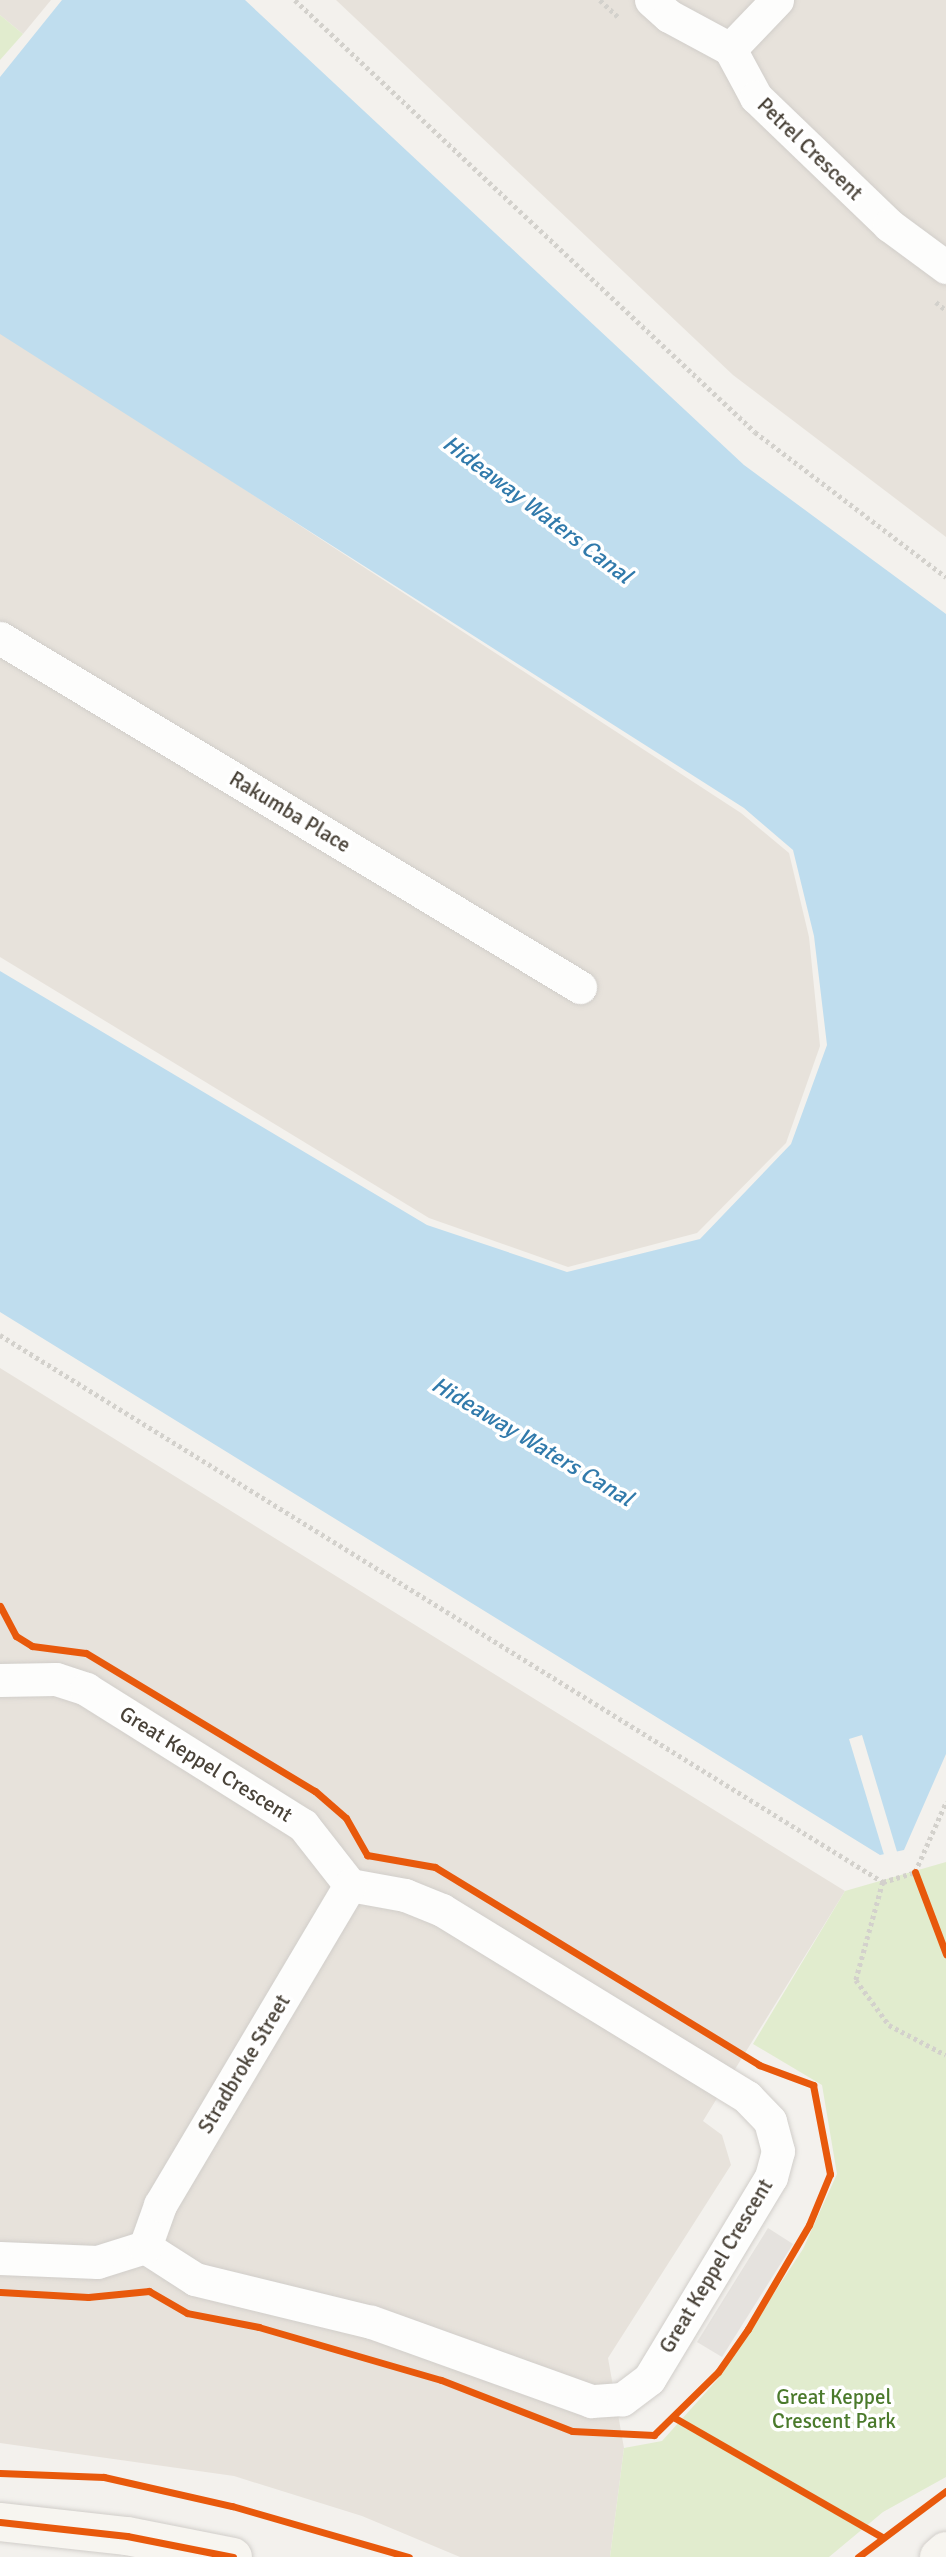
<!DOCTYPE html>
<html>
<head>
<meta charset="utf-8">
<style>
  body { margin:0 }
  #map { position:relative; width:946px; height:2557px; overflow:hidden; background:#f3f1ed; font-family:Signika,sans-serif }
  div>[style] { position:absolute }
  .residential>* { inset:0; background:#e7e2db }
  .green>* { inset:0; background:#e1ecce }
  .parking>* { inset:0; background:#e5e2de }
  .water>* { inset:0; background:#bfddee }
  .pier>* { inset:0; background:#f3f1ed }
  .path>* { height:4.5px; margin-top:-2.25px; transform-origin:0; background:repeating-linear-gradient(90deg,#d3d1cc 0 3.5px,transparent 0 7px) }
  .roads { filter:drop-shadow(0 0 2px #d1ceca) drop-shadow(0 0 2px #d1ceca) }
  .street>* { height:33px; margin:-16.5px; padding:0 16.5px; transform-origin:16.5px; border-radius:16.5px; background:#fdfdfc }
  .secondary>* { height:38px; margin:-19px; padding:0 19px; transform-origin:19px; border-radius:19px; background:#f7f5f0 }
  .cycleway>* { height:7px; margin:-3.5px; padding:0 3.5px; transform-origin:3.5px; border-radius:3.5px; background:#e8590c }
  span { translate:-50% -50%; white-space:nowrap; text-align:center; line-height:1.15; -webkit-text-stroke:7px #fff; paint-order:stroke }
  .street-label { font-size:21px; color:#494238 }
  .park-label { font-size:21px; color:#4b7a2c }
  .water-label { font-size:23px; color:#317aab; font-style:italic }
</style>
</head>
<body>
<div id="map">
  <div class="residential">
    <i style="clip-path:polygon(0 0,51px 0,23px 34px,0 15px)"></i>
    <i style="clip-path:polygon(336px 0,946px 0,946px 537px,733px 375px)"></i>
    <i style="clip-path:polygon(0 330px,741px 813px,789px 853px,809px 937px,820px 1046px,786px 1143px,697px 1233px,568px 1267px,429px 1218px,0 957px)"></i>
    <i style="clip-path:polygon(0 1368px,845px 1891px,703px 2121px,722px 2135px,731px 2165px,608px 2358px,624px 2448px,610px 2557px,460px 2557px,362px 2516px,234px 2476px,0 2443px)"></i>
  </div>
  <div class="green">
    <i style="clip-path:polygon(0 15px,23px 34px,0 60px)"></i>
    <i style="clip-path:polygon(946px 1862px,946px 2477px,883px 2512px,829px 2557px,610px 2557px,624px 2448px,662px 2441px,717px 2380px,803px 2249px,837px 2174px,822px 2085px,753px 2044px,845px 1891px)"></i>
  </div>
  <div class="parking">
    <i style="clip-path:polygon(768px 2228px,793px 2244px,722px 2357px,697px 2342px)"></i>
  </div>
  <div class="water">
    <i style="clip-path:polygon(62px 0,245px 0,744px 465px,946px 614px,946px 1754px,904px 1850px,880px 1855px,0 1312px,0 971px,427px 1225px,567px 1272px,700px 1239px,791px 1144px,827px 1045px,814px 936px,793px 850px,744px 808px,0 334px,0 77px)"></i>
  </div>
  <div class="pier">
    <i style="clip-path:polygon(862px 1735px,898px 1855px,885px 1858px,849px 1739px)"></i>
  </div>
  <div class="path">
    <i style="left:295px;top:0;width:631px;rotate:43.2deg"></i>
    <i style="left:755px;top:432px;width:240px;rotate:37.2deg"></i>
    <i style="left:600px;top:0;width:26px;rotate:43deg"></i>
    <i style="left:936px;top:302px;width:13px;rotate:39deg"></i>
    <i style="left:0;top:1335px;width:1039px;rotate:31.78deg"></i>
    <i style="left:883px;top:1882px;width:34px;rotate:-17deg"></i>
    <i style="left:915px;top:1872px;width:77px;rotate:-66.1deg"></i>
    <i style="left:883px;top:1882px;width:102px;rotate:105.4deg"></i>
    <i style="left:856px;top:1980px;width:56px;rotate:53.7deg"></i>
    <i style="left:889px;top:2025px;width:64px;rotate:27.8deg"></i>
  </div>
  <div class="roads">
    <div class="street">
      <i style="left:651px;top:0;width:24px;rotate:42deg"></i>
      <i style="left:669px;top:16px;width:69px;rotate:28.4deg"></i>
      <i style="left:730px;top:49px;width:55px;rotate:61.6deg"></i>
      <i style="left:756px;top:97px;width:185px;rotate:43.9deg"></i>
      <i style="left:889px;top:225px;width:71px;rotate:36.4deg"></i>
      <i style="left:730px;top:49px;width:68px;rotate:-46.2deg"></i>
      <i style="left:0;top:638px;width:677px;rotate:31.04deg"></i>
      <i style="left:0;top:1680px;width:56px;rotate:-1deg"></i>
      <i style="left:56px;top:1679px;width:32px;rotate:18deg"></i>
      <i style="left:86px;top:1689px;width:256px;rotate:32.1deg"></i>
      <i style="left:303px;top:1825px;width:76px;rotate:51.9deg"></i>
      <i style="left:350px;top:1885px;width:56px;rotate:10.3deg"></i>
      <i style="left:405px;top:1895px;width:40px;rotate:22deg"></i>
      <i style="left:442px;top:1910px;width:358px;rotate:31.5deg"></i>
      <i style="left:747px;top:2097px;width:33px;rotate:46deg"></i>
      <i style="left:770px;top:2121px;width:31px;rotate:75deg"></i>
      <i style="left:778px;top:2151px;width:27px;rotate:105deg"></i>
      <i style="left:771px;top:2177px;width:236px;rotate:121.1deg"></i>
      <i style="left:649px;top:2379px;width:34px;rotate:143deg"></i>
      <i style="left:622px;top:2399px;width:31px;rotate:176deg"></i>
      <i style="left:591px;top:2401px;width:234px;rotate:-160.2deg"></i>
      <i style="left:371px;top:2322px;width:181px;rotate:-166.3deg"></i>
      <i style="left:195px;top:2279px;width:59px;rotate:-147.4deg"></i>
      <i style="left:145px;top:2247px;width:50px;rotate:162.6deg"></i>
      <i style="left:97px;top:2262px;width:97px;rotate:-177.6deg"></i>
      <i style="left:145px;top:2247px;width:45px;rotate:-70.3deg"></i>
      <i style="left:160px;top:2205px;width:372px;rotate:-59.3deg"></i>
    </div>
    <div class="secondary">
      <i style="left:0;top:2522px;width:128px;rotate:6.3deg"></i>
      <i style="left:127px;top:2536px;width:108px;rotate:11.2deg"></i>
      <i style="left:939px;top:2557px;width:9px;rotate:-41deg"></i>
    </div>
  </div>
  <div class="cycleway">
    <i style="left:0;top:1606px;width:34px;rotate:62deg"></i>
    <i style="left:16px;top:1636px;width:19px;rotate:32deg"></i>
    <i style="left:32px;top:1646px;width:54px;rotate:7.4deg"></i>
    <i style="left:86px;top:1653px;width:267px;rotate:31.1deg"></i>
    <i style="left:315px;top:1791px;width:41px;rotate:41.1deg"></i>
    <i style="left:346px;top:1818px;width:43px;rotate:60.4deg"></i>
    <i style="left:367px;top:1855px;width:69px;rotate:10deg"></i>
    <i style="left:435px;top:1867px;width:380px;rotate:31.4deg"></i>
    <i style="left:759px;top:2065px;width:58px;rotate:20.3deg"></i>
    <i style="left:813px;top:2085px;width:91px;rotate:79.2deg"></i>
    <i style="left:830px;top:2174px;width:55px;rotate:112.4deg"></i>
    <i style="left:809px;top:2225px;width:121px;rotate:120.4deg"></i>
    <i style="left:748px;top:2329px;width:52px;rotate:124.9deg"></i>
    <i style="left:718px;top:2372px;width:90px;rotate:135.5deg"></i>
    <i style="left:654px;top:2435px;width:82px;rotate:-177.2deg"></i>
    <i style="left:572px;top:2431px;width:141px;rotate:-158.7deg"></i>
    <i style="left:441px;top:2380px;width:190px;rotate:-163.8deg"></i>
    <i style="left:259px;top:2327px;width:73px;rotate:-169deg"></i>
    <i style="left:187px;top:2313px;width:44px;rotate:-149.9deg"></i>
    <i style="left:149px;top:2291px;width:61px;rotate:174.4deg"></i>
    <i style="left:88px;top:2297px;width:88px;rotate:-176.7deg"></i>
    <i style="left:915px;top:1872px;width:88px;rotate:69.3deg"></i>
    <i style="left:675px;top:2418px;width:239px;rotate:29.9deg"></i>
    <i style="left:0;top:2473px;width:104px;rotate:2.2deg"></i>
    <i style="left:104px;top:2477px;width:131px;rotate:12.8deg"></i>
    <i style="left:232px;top:2506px;width:184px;rotate:16.1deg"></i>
    <i style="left:0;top:2522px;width:128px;rotate:6.3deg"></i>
    <i style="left:127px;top:2536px;width:108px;rotate:11.2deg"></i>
    <i style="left:858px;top:2557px;width:110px;rotate:-36.9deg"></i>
  </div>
  <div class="street-label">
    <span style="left:810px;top:149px;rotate:44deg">Petrel Crescent</span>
    <span style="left:290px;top:812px;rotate:31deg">Rakumba Place</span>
    <span style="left:206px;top:1764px;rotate:32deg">Great Keppel Crescent</span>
    <span style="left:244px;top:2064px;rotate:-59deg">Stradbroke Street</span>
    <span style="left:716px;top:2266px;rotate:-59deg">Great Keppel Crescent</span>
  </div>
  <div class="park-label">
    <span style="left:834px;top:2409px">Great Keppel<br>Crescent Park</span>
  </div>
  <div class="water-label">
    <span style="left:537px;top:510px;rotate:37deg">Hideaway Waters Canal</span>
    <span style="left:532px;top:1442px;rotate:31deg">Hideaway Waters Canal</span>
  </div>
</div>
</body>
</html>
